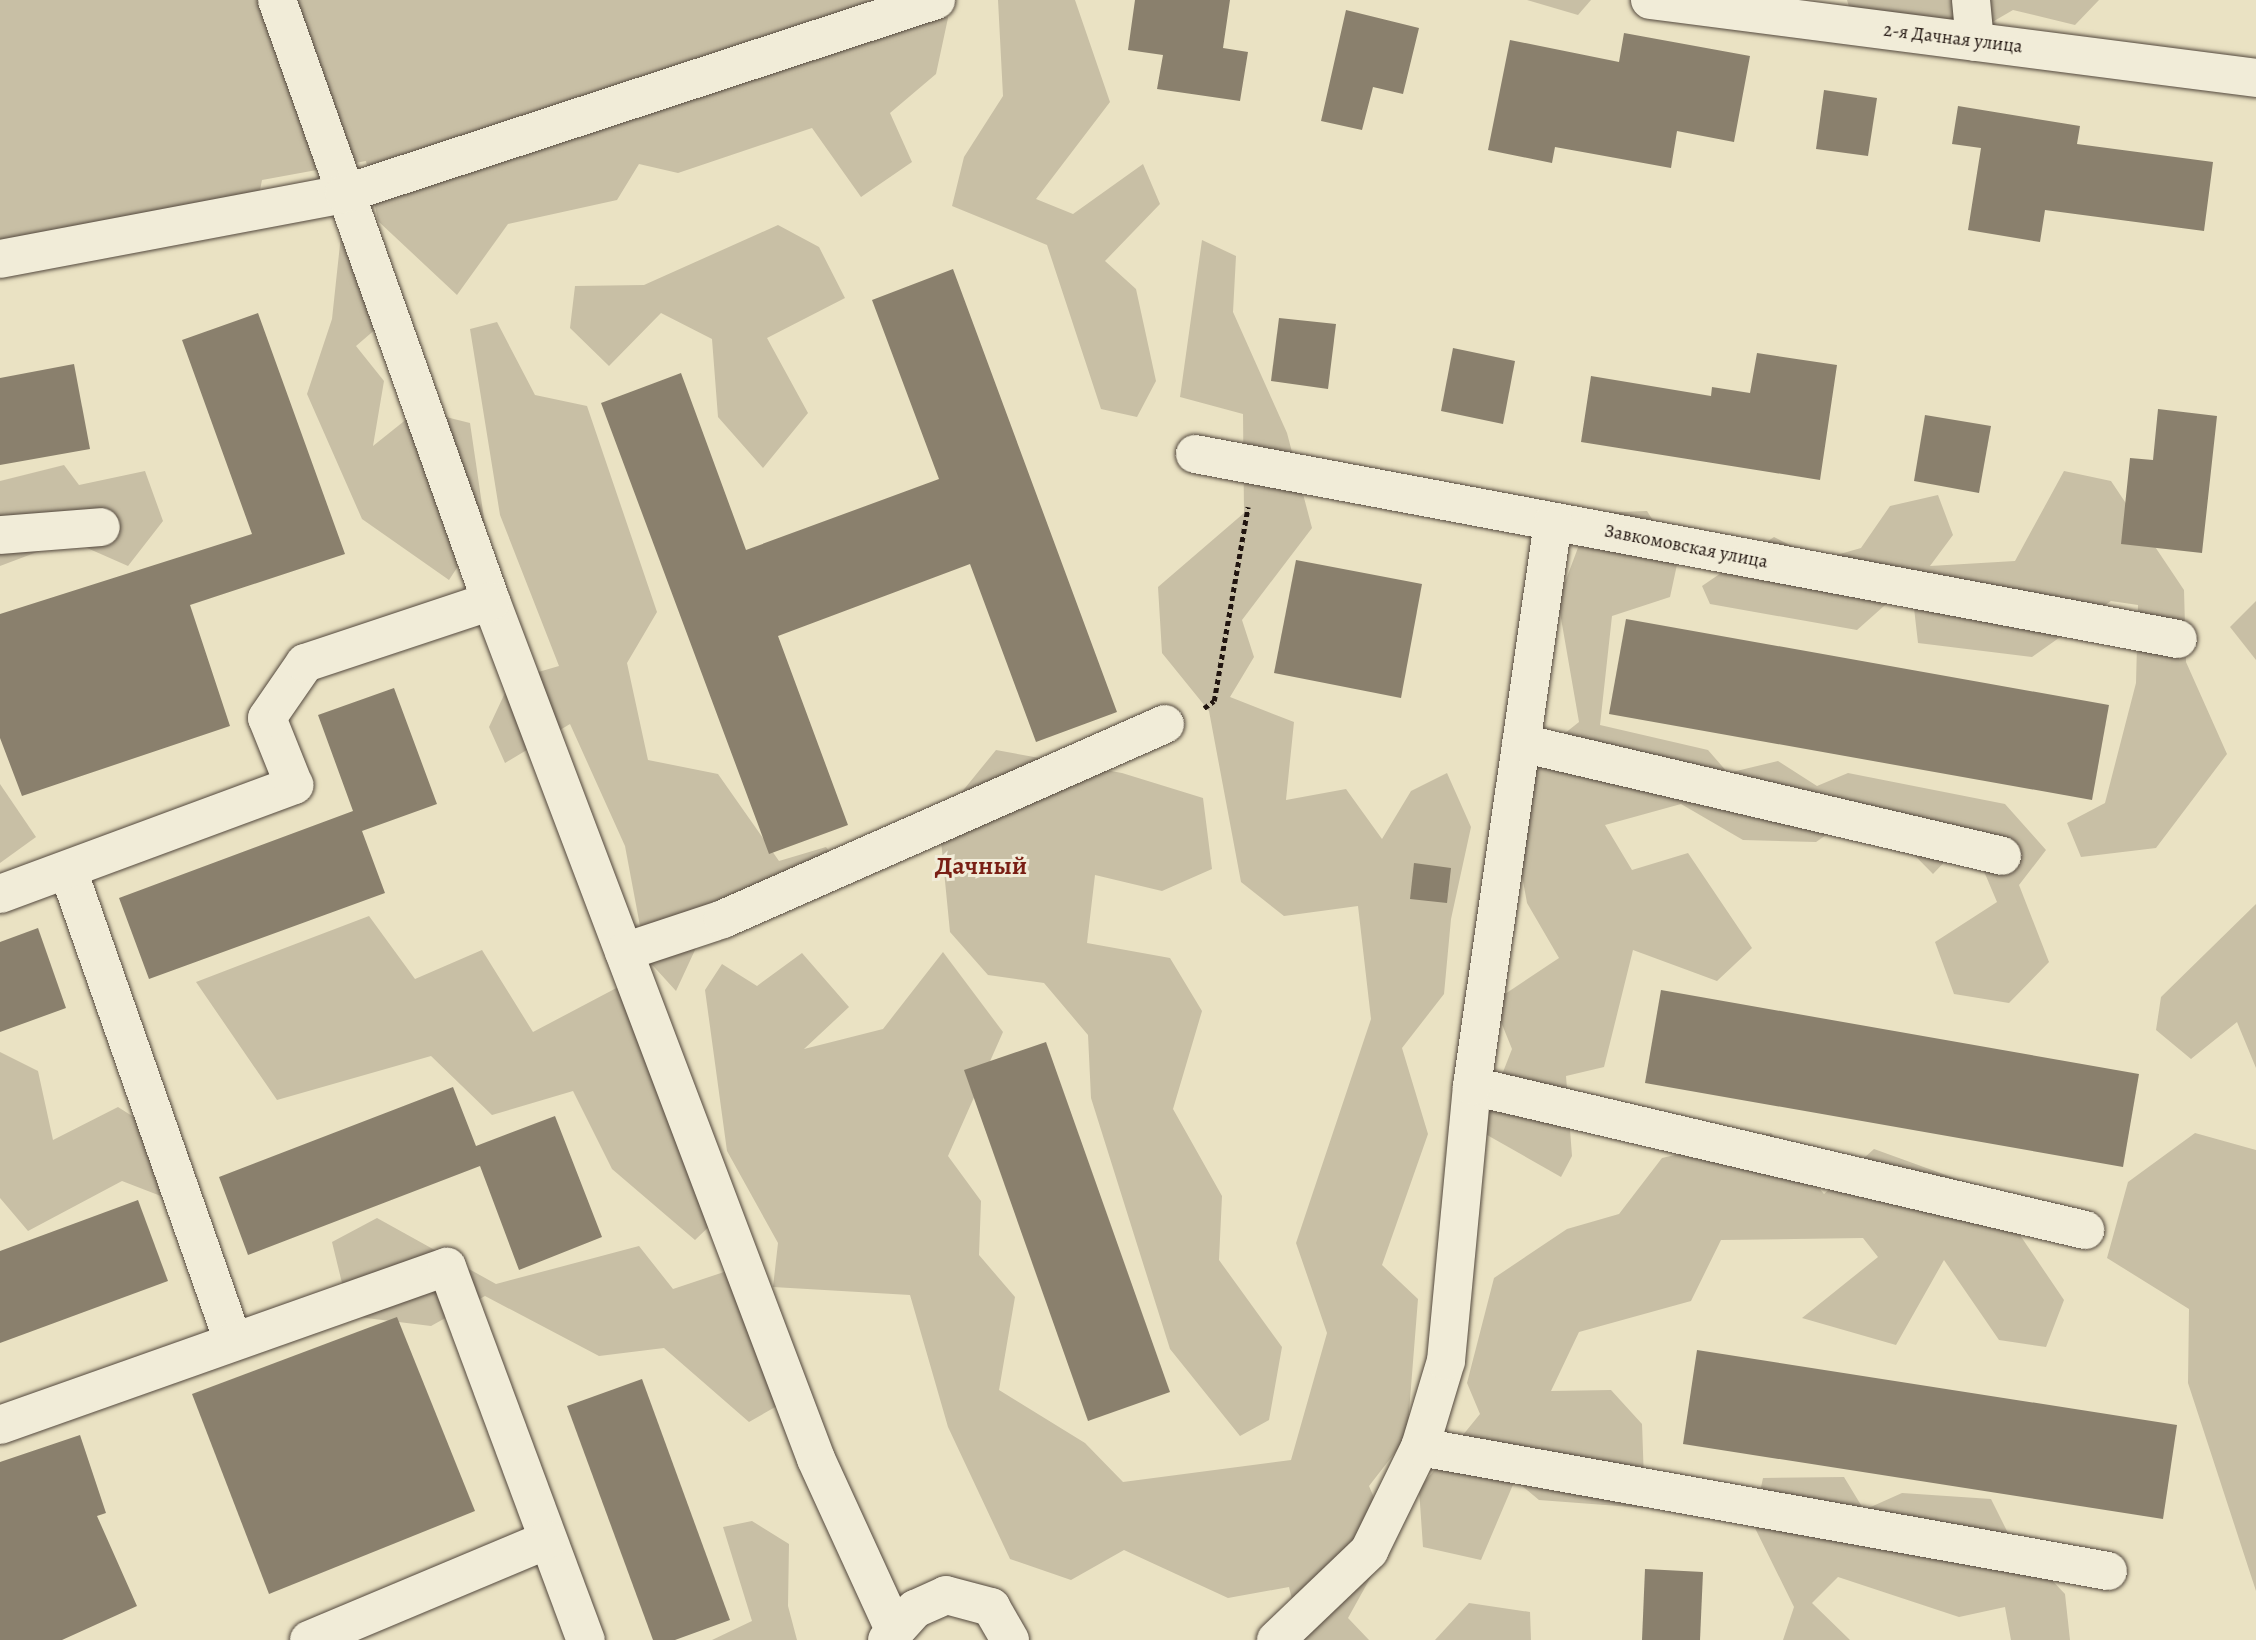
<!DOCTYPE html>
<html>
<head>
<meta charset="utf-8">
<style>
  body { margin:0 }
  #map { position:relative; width:2256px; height:1640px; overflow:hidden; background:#eae2c3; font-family:Alegreya,serif }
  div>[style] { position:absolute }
  .green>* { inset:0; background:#c8bfa5 }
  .building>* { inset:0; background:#8a806d }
  .path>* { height:4.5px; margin-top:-2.25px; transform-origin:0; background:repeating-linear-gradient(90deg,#211510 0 5px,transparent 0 8.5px) }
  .roads { filter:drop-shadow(0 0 2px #53483d) drop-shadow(0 0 2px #53483d) }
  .minor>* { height:38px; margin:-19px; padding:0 19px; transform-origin:19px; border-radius:19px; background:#f1ecd8 }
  span { translate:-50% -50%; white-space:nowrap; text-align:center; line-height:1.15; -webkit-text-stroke:6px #f1ecd8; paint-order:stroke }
  .street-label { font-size:19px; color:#211510 }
  .district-label { font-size:26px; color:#7a1f14; font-weight:700 }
</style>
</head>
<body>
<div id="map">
  <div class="green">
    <i style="clip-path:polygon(0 0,942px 0,948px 18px,936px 74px,890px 113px,912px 162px,861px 197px,812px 128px,678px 173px,639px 164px,617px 200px,508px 224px,457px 295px,378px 221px,366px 161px,262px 180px,252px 231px,0 262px)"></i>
    <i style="clip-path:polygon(998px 0,1075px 0,1110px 102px,1036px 199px,1073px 214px,1143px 164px,1160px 204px,1105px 261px,1136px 289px,1156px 381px,1137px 417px,1101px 409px,1047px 245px,952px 206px,964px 157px,1003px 96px)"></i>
    <i style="clip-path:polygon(1527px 0,1591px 0,1578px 15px)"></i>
    <i style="clip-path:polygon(1847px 0,2099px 0,2075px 25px,2013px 10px,1963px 39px,1857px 34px)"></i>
    <i style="clip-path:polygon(778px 225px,819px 247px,845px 298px,767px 338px,808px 413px,763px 468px,718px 417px,712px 339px,661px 313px,609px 366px,570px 328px,575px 286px,644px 285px)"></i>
    <i style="clip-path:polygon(372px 232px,406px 303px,356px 346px,384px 381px,373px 446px,418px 410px,470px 423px,485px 525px,449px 580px,362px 519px,307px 394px,332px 319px,341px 235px)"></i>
    <i style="clip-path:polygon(1202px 240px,1236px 256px,1233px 312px,1287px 433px,1312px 528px,1242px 620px,1254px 657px,1230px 697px,1294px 722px,1286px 800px,1346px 789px,1382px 839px,1411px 791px,1447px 773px,1471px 827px,1451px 919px,1444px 994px,1402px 1048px,1428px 1134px,1382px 1265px,1418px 1299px,1407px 1437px,1369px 1486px,1392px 1539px,1348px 1618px,1369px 1640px,1302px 1640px,1289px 1587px,1228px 1598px,1124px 1550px,1071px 1580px,1010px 1559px,948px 1427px,910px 1295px,773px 1287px,778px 1243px,727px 1151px,705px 990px,722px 964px,757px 986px,802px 953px,849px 1007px,804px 1049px,883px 1029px,943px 952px,1003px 1032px,948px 1156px,981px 1201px,979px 1255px,1015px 1297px,999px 1390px,1085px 1443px,1123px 1482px,1291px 1460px,1327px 1333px,1296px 1243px,1371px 1019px,1358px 906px,1284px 916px,1241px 882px,1209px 711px,1162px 653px,1158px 587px,1244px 513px,1243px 414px,1180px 397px)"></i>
    <i style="clip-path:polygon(497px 322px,535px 395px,587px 406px,657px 612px,627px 663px,648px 760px,718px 774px,779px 861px,826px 847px,849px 877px,820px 899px,787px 879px,714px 909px,676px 991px,646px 958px,625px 846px,570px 724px,505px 763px,489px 727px,511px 680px,559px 666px,500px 515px,470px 329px)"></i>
    <i style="clip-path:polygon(64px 465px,79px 485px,145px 471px,163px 521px,128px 566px,69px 540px,0 566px,0 481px)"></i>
    <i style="clip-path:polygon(2064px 471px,2111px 481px,2184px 590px,2186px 662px,2227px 754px,2156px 848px,2081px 857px,2067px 823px,2105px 803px,2136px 683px,2138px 605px,2111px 601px,2032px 657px,1918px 643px,1911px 582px,1857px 630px,1710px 604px,1702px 586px,1774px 537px,1819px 560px,1861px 548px,1890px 506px,1938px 495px,1953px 535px,1930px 566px,2015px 561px)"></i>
    <i style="clip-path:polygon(1647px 511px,1678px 560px,1670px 597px,1612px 616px,1600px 725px,1708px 750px,1728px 773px,1778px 761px,1817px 786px,1848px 773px,2005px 804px,2046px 850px,2019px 885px,2049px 962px,2009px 1003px,1954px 994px,1935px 942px,1997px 902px,1969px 836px,1933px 874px,1867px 807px,1816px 842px,1743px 840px,1681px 804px,1605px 825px,1632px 870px,1688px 853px,1752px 948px,1717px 981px,1633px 950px,1604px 1067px,1566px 1076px,1572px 1156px,1561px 1177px,1480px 1131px,1512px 1049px,1493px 1002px,1559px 958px,1527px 903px,1505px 781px,1579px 722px,1558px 601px,1591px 513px)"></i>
    <i style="clip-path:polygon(2256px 601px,2256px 660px,2230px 627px)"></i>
    <i style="clip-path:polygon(996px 750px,1122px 773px,1203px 798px,1212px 869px,1162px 891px,1095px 875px,1087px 943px,1170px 958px,1202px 1011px,1173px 1109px,1222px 1196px,1219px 1260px,1282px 1347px,1269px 1420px,1240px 1436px,1170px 1349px,1091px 1098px,1088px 1035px,1044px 983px,988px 975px,950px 932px,939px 820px)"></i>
    <i style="clip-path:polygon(0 784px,36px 837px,0 863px)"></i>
    <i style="clip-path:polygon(2256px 904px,2256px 1068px,2237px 1022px,2191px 1059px,2156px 1030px,2161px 997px)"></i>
    <i style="clip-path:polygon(369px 916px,415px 979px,482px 950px,533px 1032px,624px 984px,717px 1219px,695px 1240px,612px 1169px,573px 1091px,492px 1115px,431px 1056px,277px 1100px,196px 982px)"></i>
    <i style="clip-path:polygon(0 1052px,38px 1071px,53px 1140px,118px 1107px,190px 1153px,166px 1198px,122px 1181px,28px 1231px,0 1198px)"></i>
    <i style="clip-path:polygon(1771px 1133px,1824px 1194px,1874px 1149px,1990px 1191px,2064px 1300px,2046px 1347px,1999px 1340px,1944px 1260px,1896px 1345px,1802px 1318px,1878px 1257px,1863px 1238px,1721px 1240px,1691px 1301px,1579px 1332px,1551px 1391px,1611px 1390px,1642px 1424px,1645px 1508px,1539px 1500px,1515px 1480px,1481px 1560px,1423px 1547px,1419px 1489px,1480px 1414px,1467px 1383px,1494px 1278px,1567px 1229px,1619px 1214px,1662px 1158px)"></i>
    <i style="clip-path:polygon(2195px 1133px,2256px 1150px,2256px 1591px,2188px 1383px,2189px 1309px,2107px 1258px,2128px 1182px)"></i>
    <i style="clip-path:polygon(377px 1218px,496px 1284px,639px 1246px,673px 1289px,733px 1269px,784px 1402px,749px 1422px,664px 1348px,599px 1356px,485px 1296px,431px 1326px,350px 1316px,332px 1242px)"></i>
    <i style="clip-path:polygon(1844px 1477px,1864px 1510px,1902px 1493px,1991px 1499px,2009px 1535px,2065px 1594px,2070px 1640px,2011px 1640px,2005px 1607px,1959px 1617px,1838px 1577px,1812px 1603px,1850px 1640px,1783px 1640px,1794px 1607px,1753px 1524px,1763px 1478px)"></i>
    <i style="clip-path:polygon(752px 1521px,789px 1544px,788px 1606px,797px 1640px,712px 1640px,752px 1621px,723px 1527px)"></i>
    <i style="clip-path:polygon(1469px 1603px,1530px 1612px,1531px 1640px,1435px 1640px)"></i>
  </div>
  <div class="building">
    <i style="clip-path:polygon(1135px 0,1230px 0,1223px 48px,1248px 52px,1240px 101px,1157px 89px,1163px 55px,1128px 50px)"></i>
    <i style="clip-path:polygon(1346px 10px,1419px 28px,1403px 94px,1373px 87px,1362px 130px,1321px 121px)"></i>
    <i style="clip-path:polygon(1624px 33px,1750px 56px,1734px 142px,1677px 131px,1671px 168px,1555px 147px,1552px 163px,1488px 150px,1510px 40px,1619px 62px)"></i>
    <i style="clip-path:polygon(1824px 90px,1877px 98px,1868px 156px,1816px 149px)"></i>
    <i style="clip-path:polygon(1958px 106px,2080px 126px,2077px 144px,2213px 162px,2204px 231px,2045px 210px,2040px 242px,1968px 230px,1981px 148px,1952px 144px)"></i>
    <i style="clip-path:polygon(953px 269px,1117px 712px,1036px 742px,970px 564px,778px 636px,848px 825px,769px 854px,601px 403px,681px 373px,746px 550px,939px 479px,872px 300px)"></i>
    <i style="clip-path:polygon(258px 313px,345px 554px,190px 605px,230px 726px,22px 796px,0 738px,0 614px,252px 534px,182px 340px)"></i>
    <i style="clip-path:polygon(1279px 318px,1336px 324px,1328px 389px,1271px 381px)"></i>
    <i style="clip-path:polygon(1453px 348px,1515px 361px,1503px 424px,1441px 411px)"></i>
    <i style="clip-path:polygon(1757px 353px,1837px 365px,1820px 480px,1581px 442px,1591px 376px,1711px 396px,1712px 387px,1750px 393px)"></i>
    <i style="clip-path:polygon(74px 364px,90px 449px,0 465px,0 378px)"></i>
    <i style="clip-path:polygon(2158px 409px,2217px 416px,2202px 553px,2121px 544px,2130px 458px,2153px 460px)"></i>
    <i style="clip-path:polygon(1925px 415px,1991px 426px,1979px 493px,1914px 481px)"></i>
    <i style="clip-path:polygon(1296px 560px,1422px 584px,1401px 698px,1274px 673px)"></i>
    <i style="clip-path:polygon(1626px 619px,2109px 705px,2092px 800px,1609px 714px)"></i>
    <i style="clip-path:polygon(394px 688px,437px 804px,362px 831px,385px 893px,149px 979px,119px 898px,353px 811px,318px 715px)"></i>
    <i style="clip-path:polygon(1414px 863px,1451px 868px,1447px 903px,1410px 899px)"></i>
    <i style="clip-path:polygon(38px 928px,66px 1008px,0 1032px,0 942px)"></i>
    <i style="clip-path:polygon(1661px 990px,2139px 1074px,2123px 1167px,1645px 1083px)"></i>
    <i style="clip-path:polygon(1046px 1042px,1170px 1392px,1088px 1421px,964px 1070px)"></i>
    <i style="clip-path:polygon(453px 1087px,476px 1146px,555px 1116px,602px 1237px,519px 1270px,480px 1166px,248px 1255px,219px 1177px)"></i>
    <i style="clip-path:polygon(138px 1200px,168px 1281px,0 1343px,0 1251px)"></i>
    <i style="clip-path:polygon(397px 1317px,475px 1511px,269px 1594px,192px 1394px)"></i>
    <i style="clip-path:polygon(1697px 1350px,2177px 1425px,2163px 1519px,1683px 1444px)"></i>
    <i style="clip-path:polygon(642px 1379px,730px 1620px,675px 1640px,653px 1640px,567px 1406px)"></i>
    <i style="clip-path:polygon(80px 1435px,106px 1513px,97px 1516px,137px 1606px,62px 1640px,0 1640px,0 1462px)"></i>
    <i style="clip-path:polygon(1645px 1569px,1703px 1572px,1700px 1640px,1642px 1640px)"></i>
  </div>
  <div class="path">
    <i style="left:1204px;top:708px;width:12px;rotate:-35deg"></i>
    <i style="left:1214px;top:701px;width:197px;rotate:-80.1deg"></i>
  </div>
  <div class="roads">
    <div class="minor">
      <i style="left:277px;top:0;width:638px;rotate:70.4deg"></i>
      <i style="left:491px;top:601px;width:917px;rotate:69.25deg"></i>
      <i style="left:816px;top:1459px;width:187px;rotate:65.4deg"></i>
      <i style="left:1650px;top:0;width:611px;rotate:7.33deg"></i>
      <i style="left:1971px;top:0;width:42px;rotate:84.6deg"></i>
      <i style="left:0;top:259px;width:350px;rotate:-10.7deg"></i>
      <i style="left:344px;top:194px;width:623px;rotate:-18.14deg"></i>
      <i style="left:1195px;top:454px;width:1000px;rotate:10.66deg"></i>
      <i style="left:0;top:535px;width:101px;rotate:-4.5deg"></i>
      <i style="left:1521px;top:743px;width:494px;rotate:13.2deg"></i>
      <i style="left:68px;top:870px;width:496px;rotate:70.7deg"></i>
      <i style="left:0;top:894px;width:314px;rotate:-20.3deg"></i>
      <i style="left:294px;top:785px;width:72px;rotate:-111.9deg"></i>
      <i style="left:267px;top:718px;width:67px;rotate:-55.4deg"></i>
      <i style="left:305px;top:663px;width:196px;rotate:-18.4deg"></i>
      <i style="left:624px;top:952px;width:104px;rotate:-18.4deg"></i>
      <i style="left:723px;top:919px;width:483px;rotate:-23.8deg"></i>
      <i style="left:1472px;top:1086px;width:630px;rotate:13.22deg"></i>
      <i style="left:0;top:1425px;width:474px;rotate:-19.5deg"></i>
      <i style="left:447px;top:1267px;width:398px;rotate:69.6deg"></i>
      <i style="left:1420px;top:1447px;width:699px;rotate:10.22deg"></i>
      <i style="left:309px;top:1640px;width:258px;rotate:-22.8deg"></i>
      <i style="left:887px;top:1640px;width:42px;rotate:-47.9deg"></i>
      <i style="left:915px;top:1609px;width:34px;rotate:-24deg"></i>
      <i style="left:946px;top:1595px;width:47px;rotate:14.9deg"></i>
      <i style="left:991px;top:1607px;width:38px;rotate:60deg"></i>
      <i style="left:1276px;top:1640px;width:129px;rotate:-43.7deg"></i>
      <i style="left:1369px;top:1551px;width:116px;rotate:-63.9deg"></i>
      <i style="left:1420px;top:1447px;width:90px;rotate:-73.2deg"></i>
      <i style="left:1446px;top:1361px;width:276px;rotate:-84.6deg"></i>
      <i style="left:1472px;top:1086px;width:570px;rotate:-81.83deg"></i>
    </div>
  </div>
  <div class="street-label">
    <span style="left:1953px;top:39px;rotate:7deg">2-я Дачная улица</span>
    <span style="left:1686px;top:547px;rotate:11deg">Завкомовская улица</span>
  </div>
  <div class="district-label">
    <span style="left:981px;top:866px">Дачный</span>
  </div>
</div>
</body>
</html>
